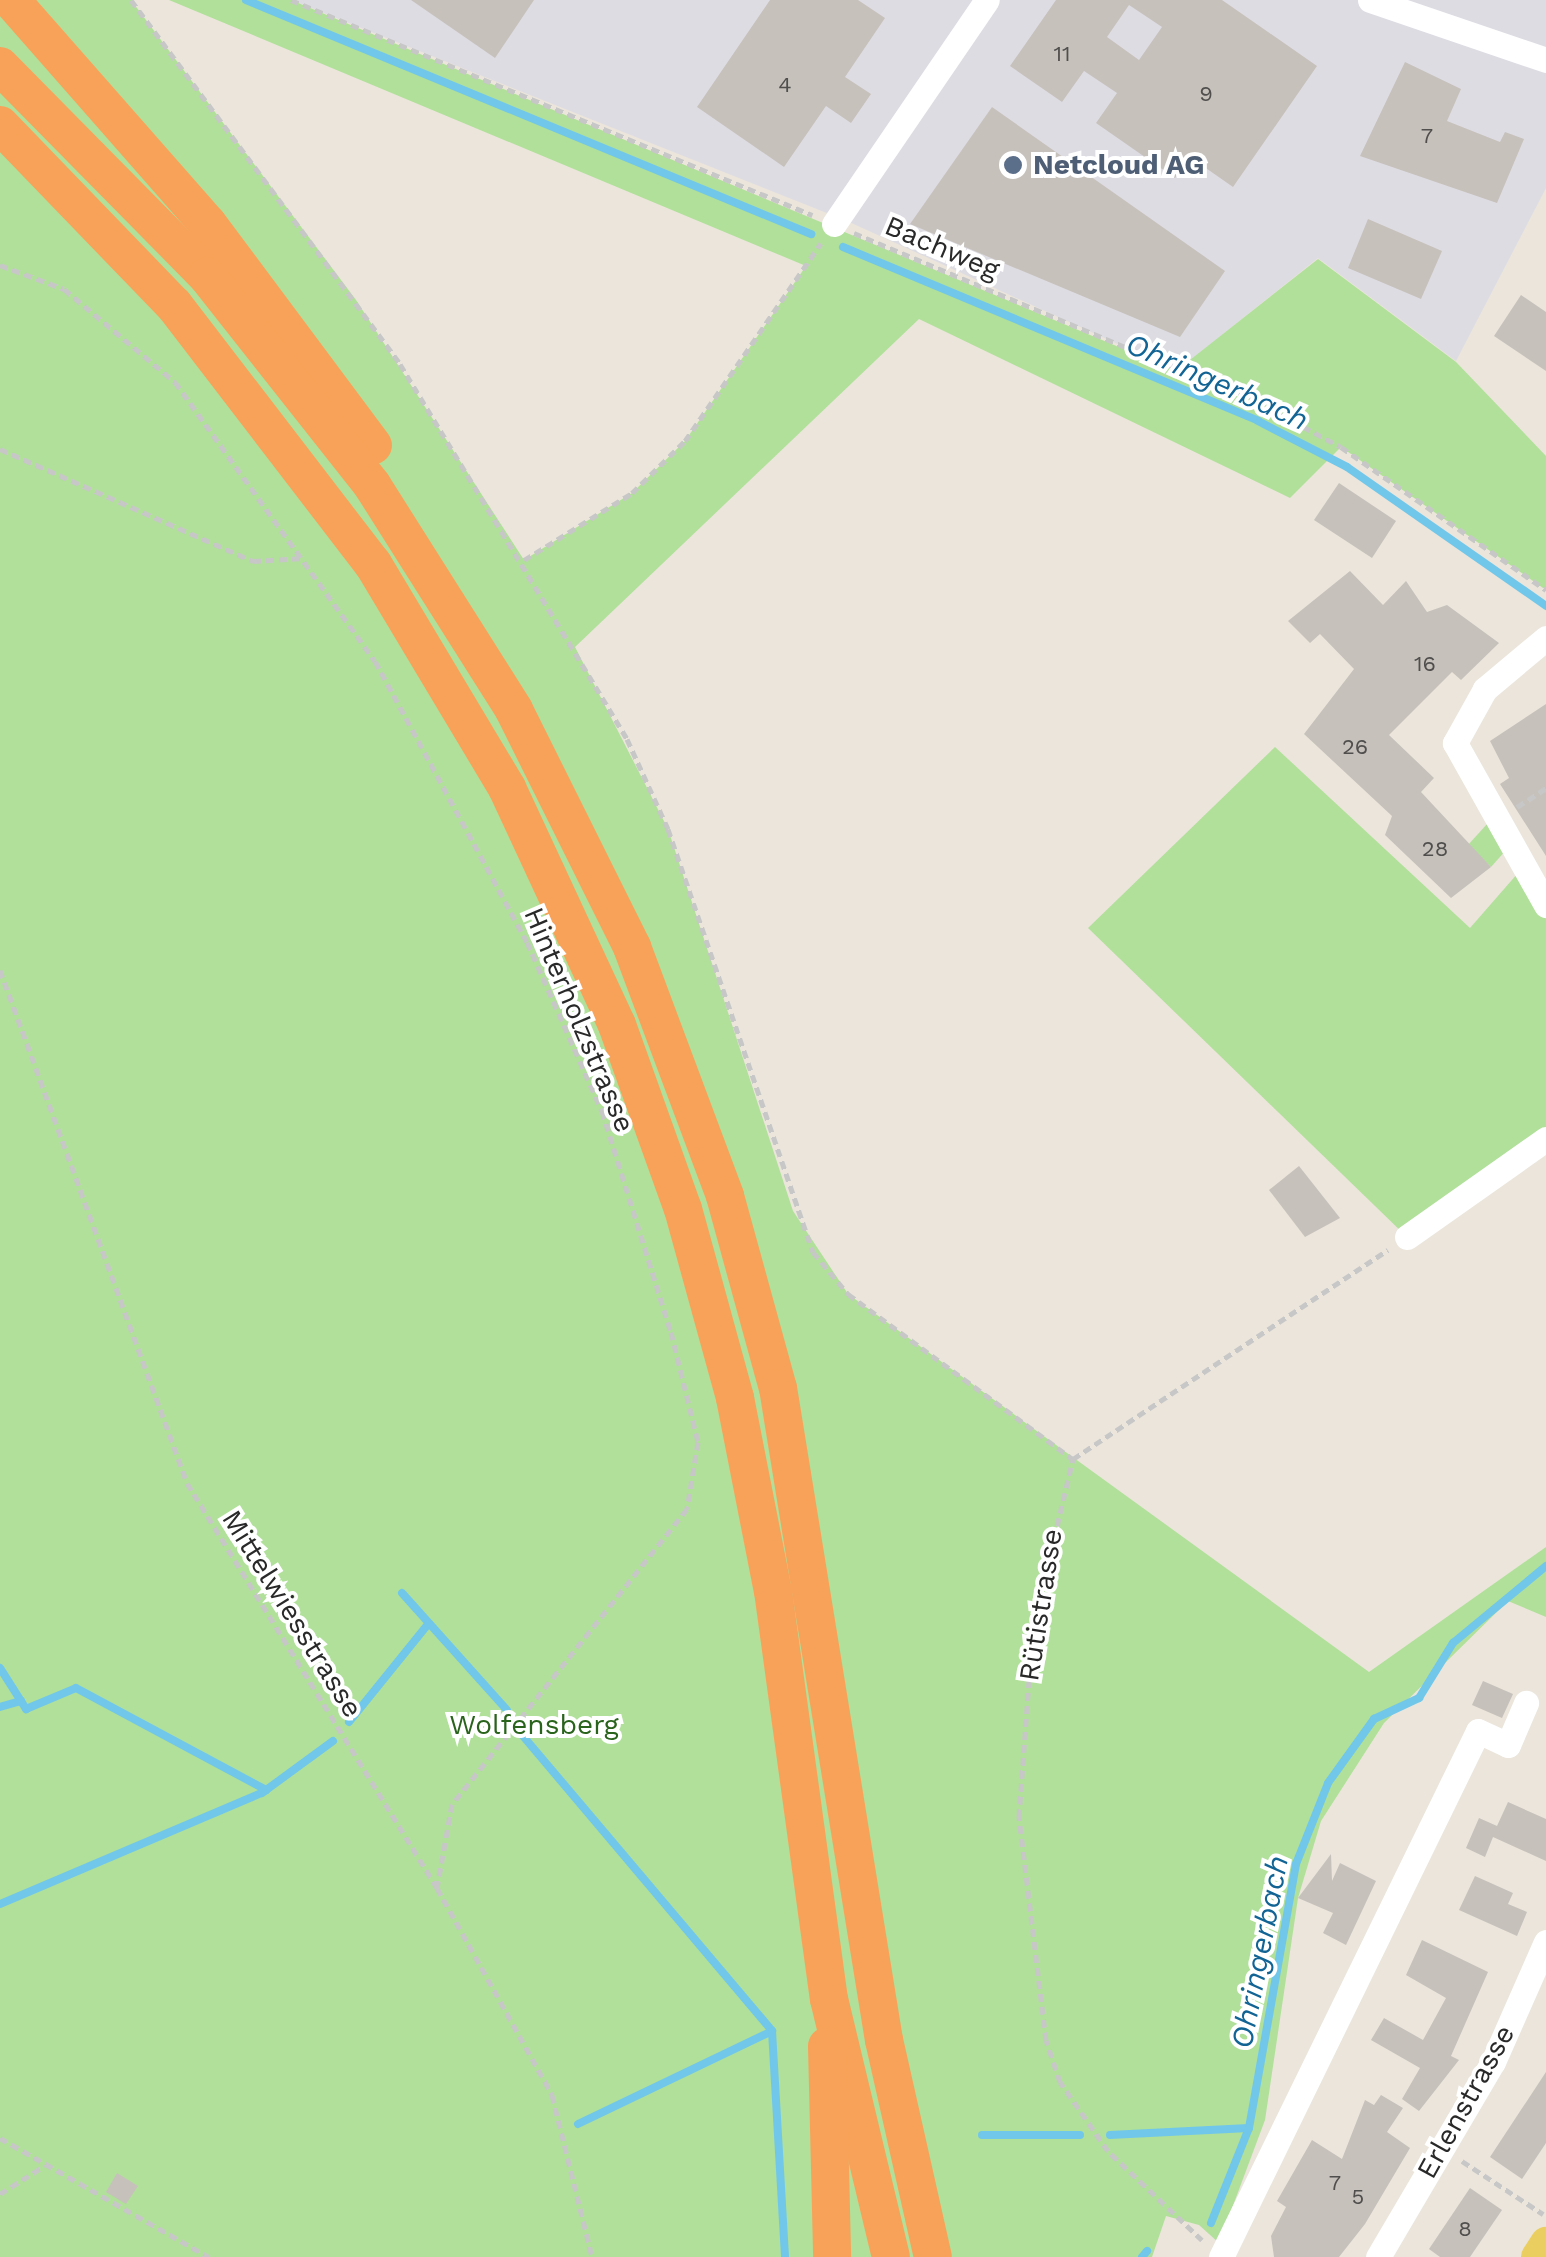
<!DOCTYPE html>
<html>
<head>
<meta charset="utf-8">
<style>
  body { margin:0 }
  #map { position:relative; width:1546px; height:2257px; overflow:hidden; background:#ebe5db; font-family:"Work Sans",sans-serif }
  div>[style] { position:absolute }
  .industrial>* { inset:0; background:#dedce3 }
  .green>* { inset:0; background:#b0e099 }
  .stream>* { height:8px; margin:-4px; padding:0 4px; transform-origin:4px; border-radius:4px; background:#71c7ea }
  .building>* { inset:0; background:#c6c1bb }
  .path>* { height:5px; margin-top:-2.5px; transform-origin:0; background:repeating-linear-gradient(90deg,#c7c7c7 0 8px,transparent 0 13px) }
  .minor>* { height:25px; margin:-12.5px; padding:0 12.5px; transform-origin:12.5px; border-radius:12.5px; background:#fff }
  .major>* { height:32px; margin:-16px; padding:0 16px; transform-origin:16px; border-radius:16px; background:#ebce60 }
  .highway>* { height:38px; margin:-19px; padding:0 19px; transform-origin:19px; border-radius:19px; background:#f8a259 }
  .dots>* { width:28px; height:28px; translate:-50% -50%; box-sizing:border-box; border:5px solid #fff; border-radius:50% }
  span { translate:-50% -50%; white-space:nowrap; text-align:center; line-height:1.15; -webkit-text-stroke:8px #fff; paint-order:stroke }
  .number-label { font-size:22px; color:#504f4e }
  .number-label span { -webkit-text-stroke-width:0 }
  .service-label { font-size:28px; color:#4e5e75; font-weight:700 }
  .left { translate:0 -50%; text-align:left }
  .street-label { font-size:28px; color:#292929 }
  .park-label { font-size:28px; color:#29631c }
  .water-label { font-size:30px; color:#126495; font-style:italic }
</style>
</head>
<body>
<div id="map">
  <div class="industrial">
    <i style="clip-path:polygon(291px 0,1546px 0,1546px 188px,1456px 361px,1318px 258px,1177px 371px,847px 221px)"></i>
  </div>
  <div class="green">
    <i style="clip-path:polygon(0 0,131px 0,356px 300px,524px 560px,632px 493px,685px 441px,806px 266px,169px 0,291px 0,1176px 371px,1318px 259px,1456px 362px,1546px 456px,1546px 590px,1341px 447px,1290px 498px,919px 319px,575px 647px,668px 829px,793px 1211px,848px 1294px,1369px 1672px,1546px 1547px,1546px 1617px,1508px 1601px,1384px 1723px,1321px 1821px,1298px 1898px,1265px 2120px,1219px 2243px,1199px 2225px,1166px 2216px,1152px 2257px,0 2257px)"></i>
    <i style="clip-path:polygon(1275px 747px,1470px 928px,1525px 865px,1546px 905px,1546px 1139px,1407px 1237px,1088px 928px)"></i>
    <i style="clip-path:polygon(1488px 823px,1507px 849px,1491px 867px,1468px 845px)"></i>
  </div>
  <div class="stream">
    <i style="left:246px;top:0;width:612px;rotate:22.5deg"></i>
    <i style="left:843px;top:247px;width:450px;rotate:22.7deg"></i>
    <i style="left:1258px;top:421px;width:100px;rotate:27.3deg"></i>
    <i style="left:1347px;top:467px;width:243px;rotate:34.9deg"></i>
    <i style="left:402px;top:1593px;width:157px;rotate:48.1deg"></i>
    <i style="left:0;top:1668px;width:49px;rotate:57.6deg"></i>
    <i style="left:26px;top:1709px;width:54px;rotate:-22.8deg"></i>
    <i style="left:76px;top:1688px;width:216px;rotate:28.2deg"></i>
    <i style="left:0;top:1707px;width:22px;rotate:-16deg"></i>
    <i style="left:349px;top:1722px;width:127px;rotate:-51.1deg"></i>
    <i style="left:523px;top:1736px;width:386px;rotate:49.8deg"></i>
    <i style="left:0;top:1904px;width:285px;rotate:-23deg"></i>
    <i style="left:262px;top:1793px;width:88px;rotate:-36.2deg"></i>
    <i style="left:578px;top:2124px;width:215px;rotate:-25.6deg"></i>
    <i style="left:772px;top:2031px;width:226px;rotate:86.7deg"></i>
    <i style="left:982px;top:2135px;width:98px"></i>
    <i style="left:1110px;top:2135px;width:139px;rotate:-2.9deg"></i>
    <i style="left:1249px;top:2128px;width:268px;rotate:-79.9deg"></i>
    <i style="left:1296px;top:1864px;width:87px;rotate:-68.4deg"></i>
    <i style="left:1328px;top:1783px;width:79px;rotate:-54.3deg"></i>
    <i style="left:1374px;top:1719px;width:50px;rotate:-25deg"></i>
    <i style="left:1419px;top:1698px;width:65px;rotate:-58.3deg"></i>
    <i style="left:1453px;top:1643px;width:121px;rotate:-39.6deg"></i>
    <i style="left:1211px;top:2223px;width:102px;rotate:-68.2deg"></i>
    <i style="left:1142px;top:2257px;width:8px;rotate:-50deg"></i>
  </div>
  <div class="building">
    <i style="clip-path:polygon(411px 0,534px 0,495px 58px)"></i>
    <i style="clip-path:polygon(770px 0,858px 0,885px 18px,845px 77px,871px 94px,851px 123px,826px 106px,784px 167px,697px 107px)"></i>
    <i style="clip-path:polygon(evenodd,1056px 0,1222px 0,1317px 66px,1233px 187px,1190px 157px,1175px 178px,1096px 123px,1117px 93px,1084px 71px,1062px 102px,1010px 66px,1056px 0,1129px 5px,1162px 27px,1139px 60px,1107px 37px,1129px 5px)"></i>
    <i style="clip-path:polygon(1405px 62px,1461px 89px,1447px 121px,1500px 142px,1505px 132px,1524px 139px,1497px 203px,1360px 156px)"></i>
    <i style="clip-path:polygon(992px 107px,1225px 271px,1180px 337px,910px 224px)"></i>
    <i style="clip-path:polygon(1368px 219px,1442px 251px,1421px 299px,1348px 268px)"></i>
    <i style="clip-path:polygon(1521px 295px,1546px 312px,1546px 371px,1494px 336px)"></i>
    <i style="clip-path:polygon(1339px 483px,1396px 521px,1372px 558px,1314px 520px)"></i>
    <i style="clip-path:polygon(1350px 571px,1383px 605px,1406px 581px,1427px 612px,1447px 605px,1499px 643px,1461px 680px,1452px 672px,1389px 735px,1434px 778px,1421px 792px,1491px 867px,1451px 898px,1385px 835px,1392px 816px,1304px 734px,1354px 669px,1320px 634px,1310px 643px,1288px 621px)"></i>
    <i style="clip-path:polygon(1546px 704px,1546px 856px,1500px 784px,1509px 778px,1490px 741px)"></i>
    <i style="clip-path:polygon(1299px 1166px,1340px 1218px,1305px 1237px,1269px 1190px)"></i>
    <i style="clip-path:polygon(1483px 1681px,1513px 1694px,1502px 1718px,1472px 1705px)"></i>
    <i style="clip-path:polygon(1508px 1802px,1546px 1819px,1546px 1861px,1493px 1837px,1485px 1857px,1466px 1848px,1479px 1818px,1497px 1826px)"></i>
    <i style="clip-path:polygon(1331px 1854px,1332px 1881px,1340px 1863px,1376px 1881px,1346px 1945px,1323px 1933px,1333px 1913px,1298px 1898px)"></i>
    <i style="clip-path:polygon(1475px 1876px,1513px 1893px,1508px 1904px,1527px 1912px,1517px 1936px,1459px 1910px)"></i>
    <i style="clip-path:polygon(1422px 1940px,1488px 1972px,1451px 2056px,1459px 2060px,1419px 2111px,1402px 2099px,1420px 2068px,1371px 2040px,1384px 2018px,1423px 2040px,1446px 1998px,1406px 1975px)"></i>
    <i style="clip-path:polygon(1546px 2072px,1546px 2143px,1522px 2179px,1490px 2157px)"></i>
    <i style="clip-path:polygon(1381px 2095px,1403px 2108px,1387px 2132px,1410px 2148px,1365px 2224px,1339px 2257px,1274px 2257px,1271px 2236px,1286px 2207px,1277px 2201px,1312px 2140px,1342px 2159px,1365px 2100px,1374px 2105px)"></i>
    <i style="clip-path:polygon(117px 2173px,138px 2186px,126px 2204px,106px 2192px)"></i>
    <i style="clip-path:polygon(1470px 2188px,1502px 2210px,1470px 2257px,1440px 2257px,1429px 2249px)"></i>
  </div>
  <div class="path">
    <i style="left:131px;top:0;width:453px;rotate:53.5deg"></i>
    <i style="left:400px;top:364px;width:438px;rotate:58.8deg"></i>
    <i style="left:627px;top:739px;width:99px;rotate:65.5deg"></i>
    <i style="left:668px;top:829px;width:447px;rotate:71.1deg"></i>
    <i style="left:813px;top:1252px;width:55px;rotate:50.2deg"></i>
    <i style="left:848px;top:1294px;width:279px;rotate:36.3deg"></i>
    <i style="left:291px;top:0;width:564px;rotate:22.42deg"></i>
    <i style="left:854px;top:233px;width:437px;rotate:22.8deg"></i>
    <i style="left:1257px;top:402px;width:95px;rotate:28.2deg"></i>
    <i style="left:1341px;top:447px;width:250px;rotate:34.9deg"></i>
    <i style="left:0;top:265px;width:68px;rotate:20.6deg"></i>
    <i style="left:64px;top:289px;width:145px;rotate:40deg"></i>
    <i style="left:175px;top:382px;width:343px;rotate:54.4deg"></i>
    <i style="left:375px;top:661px;width:319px;rotate:61.6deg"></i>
    <i style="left:527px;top:942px;width:185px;rotate:66.1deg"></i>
    <i style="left:602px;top:1111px;width:232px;rotate:72.7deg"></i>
    <i style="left:671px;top:1332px;width:113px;rotate:76.2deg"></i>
    <i style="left:698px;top:1442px;width:68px;rotate:99.3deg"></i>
    <i style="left:687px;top:1509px;width:377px;rotate:128.5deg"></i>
    <i style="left:452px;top:1804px;width:85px;rotate:100.1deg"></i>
    <i style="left:0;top:449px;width:277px;rotate:23.9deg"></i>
    <i style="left:253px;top:561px;width:51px;rotate:-3.4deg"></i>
    <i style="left:524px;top:560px;width:127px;rotate:-31.8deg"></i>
    <i style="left:632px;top:493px;width:74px;rotate:-44.5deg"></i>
    <i style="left:685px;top:441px;width:240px;rotate:-55.5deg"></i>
    <i style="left:1517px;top:807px;width:35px;rotate:-33deg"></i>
    <i style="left:0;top:970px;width:546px;rotate:69.97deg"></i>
    <i style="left:187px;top:1483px;width:476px;rotate:58.3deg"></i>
    <i style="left:437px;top:1888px;width:237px;rotate:60.9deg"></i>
    <i style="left:552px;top:2095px;width:167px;rotate:76.1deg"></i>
    <i style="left:0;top:2138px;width:241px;rotate:29.7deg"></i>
    <i style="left:1462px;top:2161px;width:97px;rotate:33.2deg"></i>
    <i style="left:0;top:2194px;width:52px;rotate:-32.5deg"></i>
    <i style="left:1202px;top:2240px;width:129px;rotate:-136.6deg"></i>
    <i style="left:1108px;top:2151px;width:84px;rotate:-124.8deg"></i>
    <i style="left:1060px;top:2082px;width:44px;rotate:-108.4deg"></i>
    <i style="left:1046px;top:2040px;width:225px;rotate:-96.9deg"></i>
    <i style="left:1019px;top:1817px;width:191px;rotate:-85.8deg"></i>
    <i style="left:1033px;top:1627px;width:173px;rotate:-76.6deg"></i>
    <i style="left:1073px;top:1459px;width:378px;rotate:-33.6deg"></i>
  </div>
  <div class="minor">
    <i style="left:1370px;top:0;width:186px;rotate:18.8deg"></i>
    <i style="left:834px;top:224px;width:271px;rotate:-55.7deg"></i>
    <i style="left:1546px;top:638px;width:80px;rotate:140.1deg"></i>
    <i style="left:1485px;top:689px;width:62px;rotate:119.1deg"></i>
    <i style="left:1455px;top:743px;width:186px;rotate:60.7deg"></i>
    <i style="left:1407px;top:1237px;width:170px;rotate:-35.2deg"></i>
    <i style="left:1221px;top:2257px;width:585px;rotate:-63.96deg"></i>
    <i style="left:1478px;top:1731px;width:33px;rotate:25deg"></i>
    <i style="left:1508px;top:1745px;width:46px;rotate:-66.8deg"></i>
    <i style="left:1378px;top:2257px;width:226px;rotate:-59.5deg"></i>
    <i style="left:1493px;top:2062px;width:131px;rotate:-66.2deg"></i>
  </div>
  <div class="major">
    <i style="left:1537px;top:2257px;width:17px;rotate:-57deg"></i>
  </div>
  <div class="highway">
    <i style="left:11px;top:0;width:298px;rotate:48.7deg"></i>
    <i style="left:208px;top:224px;width:276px;rotate:53.3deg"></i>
    <i style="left:0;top:66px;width:295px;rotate:45.4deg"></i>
    <i style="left:207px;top:276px;width:266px;rotate:51.7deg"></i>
    <i style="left:372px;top:485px;width:266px;rotate:57.7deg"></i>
    <i style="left:514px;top:710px;width:265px;rotate:63.5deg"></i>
    <i style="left:632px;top:947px;width:266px;rotate:69.5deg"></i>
    <i style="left:725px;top:1196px;width:199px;rotate:74.6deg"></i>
    <i style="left:778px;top:1388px;width:661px;rotate:80.77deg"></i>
    <i style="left:884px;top:2040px;width:222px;rotate:77.3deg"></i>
    <i style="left:0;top:125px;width:250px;rotate:46deg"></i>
    <i style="left:174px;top:305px;width:327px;rotate:52.5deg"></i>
    <i style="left:373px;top:564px;width:261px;rotate:59.1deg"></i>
    <i style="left:507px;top:788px;width:261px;rotate:65.1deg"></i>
    <i style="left:617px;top:1025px;width:195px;rotate:70.3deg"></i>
    <i style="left:683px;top:1209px;width:196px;rotate:74.6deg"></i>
    <i style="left:735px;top:1398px;width:197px;rotate:78.9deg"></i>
    <i style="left:773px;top:1591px;width:412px;rotate:82.2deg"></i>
    <i style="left:829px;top:1999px;width:265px;rotate:76.5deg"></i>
    <i style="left:827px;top:2046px;width:211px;rotate:88.6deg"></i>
  </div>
  <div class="dots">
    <i style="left:1013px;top:165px;background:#5c6f8a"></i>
  </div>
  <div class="number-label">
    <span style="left:1062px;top:54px">11</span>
    <span style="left:785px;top:85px">4</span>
    <span style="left:1206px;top:94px">9</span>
    <span style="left:1427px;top:136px">7</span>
    <span style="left:1425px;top:664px">16</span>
    <span style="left:1355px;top:747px">26</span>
    <span style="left:1435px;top:849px">28</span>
    <span style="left:1335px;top:2183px">7</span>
    <span style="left:1358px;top:2197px">5</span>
    <span style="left:1465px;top:2229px">8</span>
  </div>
  <div class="service-label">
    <span class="left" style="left:1033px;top:165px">Netcloud AG</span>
  </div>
  <div class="street-label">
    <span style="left:942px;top:248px;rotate:23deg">Bachweg</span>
    <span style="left:579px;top:1020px;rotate:67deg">Hinterholzstrasse</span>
    <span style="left:1041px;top:1605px;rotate:-81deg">Rütistrasse</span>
    <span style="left:292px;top:1614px;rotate:58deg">Mittelwiesstrasse</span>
    <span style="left:1466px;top:2102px;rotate:-61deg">Erlenstrasse</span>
  </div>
  <div class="park-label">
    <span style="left:534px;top:1725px">Wolfensberg</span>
  </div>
  <div class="water-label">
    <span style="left:1217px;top:382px;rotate:24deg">Ohringerbach</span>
    <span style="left:1260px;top:1952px;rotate:-79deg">Ohringerbach</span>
  </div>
</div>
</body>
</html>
